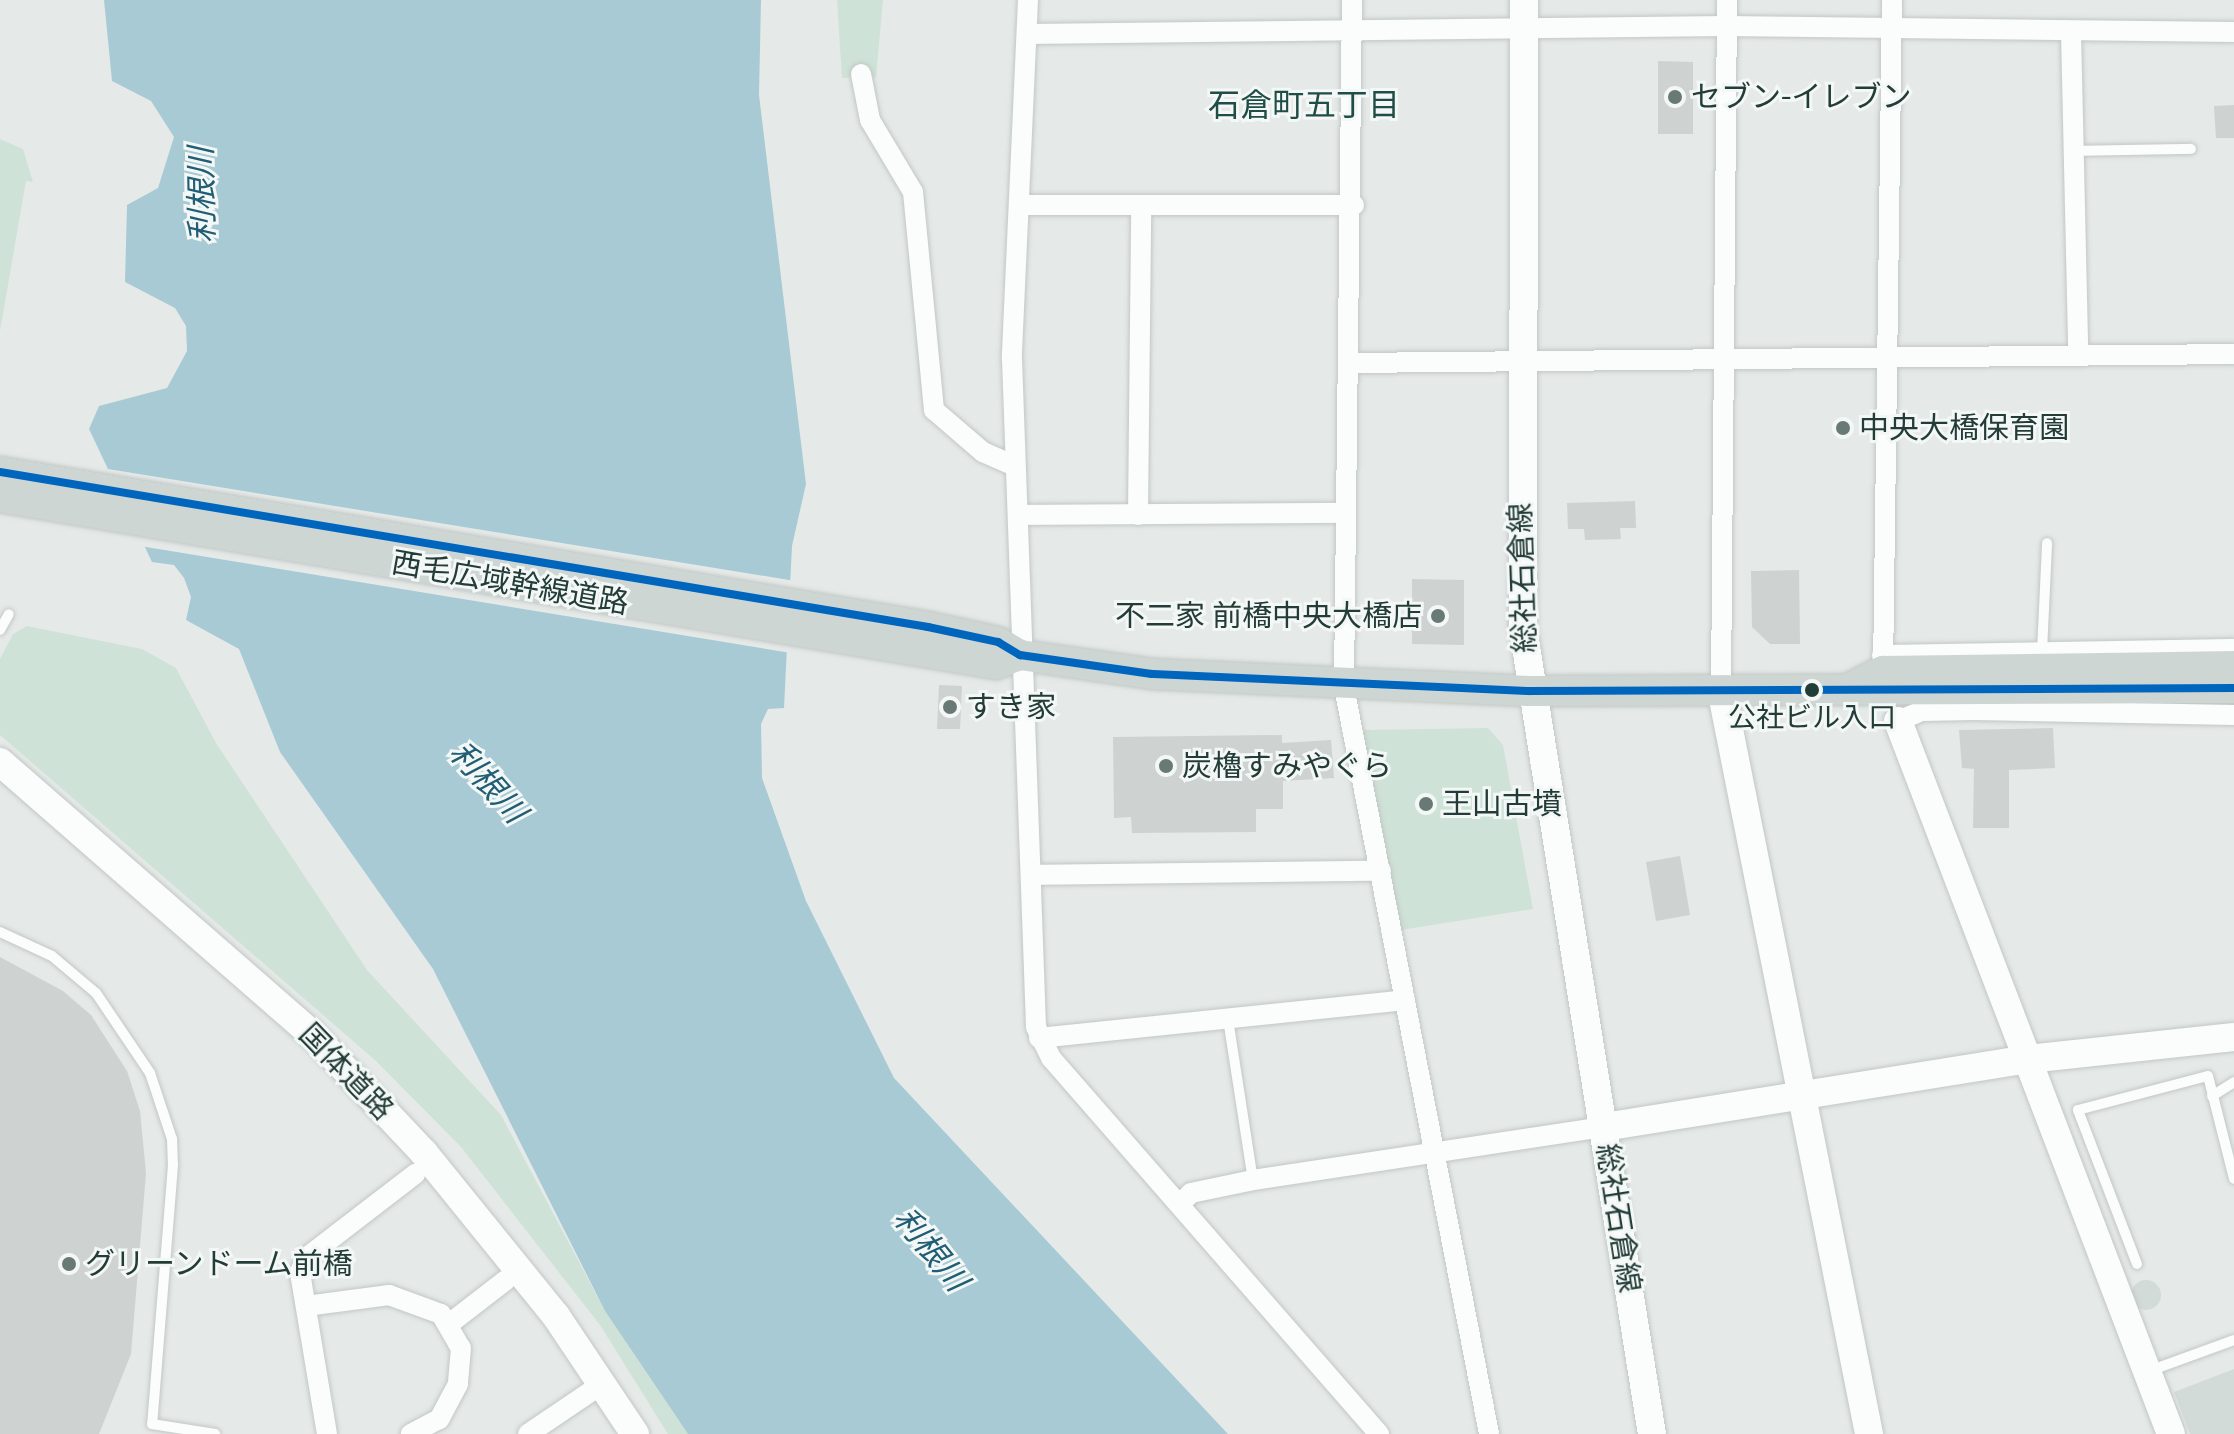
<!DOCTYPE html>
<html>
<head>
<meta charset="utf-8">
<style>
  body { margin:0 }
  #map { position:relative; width:2234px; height:1434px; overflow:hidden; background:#e5eae8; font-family:Karla,"Noto Sans JP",sans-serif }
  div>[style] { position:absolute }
  .built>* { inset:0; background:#d3dbd8 }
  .round { border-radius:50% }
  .green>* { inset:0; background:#cfe2d7 }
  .water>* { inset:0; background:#a8cad5 }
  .pier>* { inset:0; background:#e5eae8 }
  .building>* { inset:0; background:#ced2d1 }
  .roads { filter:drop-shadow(0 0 2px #c2c7c5) drop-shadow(0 0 2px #c2c7c5) }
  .lane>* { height:10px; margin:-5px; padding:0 5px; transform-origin:5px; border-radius:5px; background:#fbfcfc }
  .street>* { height:20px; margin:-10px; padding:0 10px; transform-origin:10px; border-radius:10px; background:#fbfcfc }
  .secondary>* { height:28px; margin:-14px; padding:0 14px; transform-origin:14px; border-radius:14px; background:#fbfcfc }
  .primary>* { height:30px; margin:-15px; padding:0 15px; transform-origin:15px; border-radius:15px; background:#ced6d4 }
  .bus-1>* { height:8px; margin:-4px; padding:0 4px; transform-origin:4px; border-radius:4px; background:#0065bd }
  .dots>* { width:22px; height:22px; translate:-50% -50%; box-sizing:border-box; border:4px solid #f3f8f6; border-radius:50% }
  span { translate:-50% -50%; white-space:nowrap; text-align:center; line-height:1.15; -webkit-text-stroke:6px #f3f8f6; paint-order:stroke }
  .bus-label { font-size:28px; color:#243c38 }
  .poi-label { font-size:30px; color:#243c38 }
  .left { translate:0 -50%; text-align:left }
  .right { translate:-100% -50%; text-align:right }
  .street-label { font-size:30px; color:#243c38 }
  .neighbourhood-label { font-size:32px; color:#214d47 }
  .water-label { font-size:32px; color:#215d74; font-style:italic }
</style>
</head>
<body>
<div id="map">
  <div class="built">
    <i class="round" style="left:2131px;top:1280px;width:30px;height:30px"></i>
    <i style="clip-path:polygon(2234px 1369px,2234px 1434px,2190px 1434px,2174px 1392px)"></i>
  </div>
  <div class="green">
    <i style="clip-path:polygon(837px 0,883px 0,876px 77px,842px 78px)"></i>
    <i style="clip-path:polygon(0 139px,23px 149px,33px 182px,26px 181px,0 331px)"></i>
    <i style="clip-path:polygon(27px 626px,142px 649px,176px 668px,216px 743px,367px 970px,501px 1115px,605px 1311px,688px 1434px,668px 1434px,600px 1325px,461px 1147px,376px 1061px,0 735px,0 659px,13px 634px)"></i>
    <i style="clip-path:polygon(1488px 728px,1503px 745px,1533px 909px,1401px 930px,1361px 730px)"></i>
  </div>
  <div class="water">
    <i style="clip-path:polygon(104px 0,761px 0,759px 95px,806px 484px,792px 546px,784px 708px,768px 709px,761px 724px,762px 778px,806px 901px,894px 1078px,1228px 1434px,688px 1434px,605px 1311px,433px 969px,280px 752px,239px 649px,186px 620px,191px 597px,184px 578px,174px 565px,152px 562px,89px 429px,99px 406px,167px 388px,187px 351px,186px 326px,175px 308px,125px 282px,127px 205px,158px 188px,174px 137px,151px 101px,112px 81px)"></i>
  </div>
  <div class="pier">
    <i style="clip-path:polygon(102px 468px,795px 581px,791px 653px,140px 546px)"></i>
  </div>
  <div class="building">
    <i style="clip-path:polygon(1658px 61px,1693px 62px,1693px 134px,1658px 134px)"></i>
    <i style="clip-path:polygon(2234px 105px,2234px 138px,2216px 138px,2214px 106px)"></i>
    <i style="clip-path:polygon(1635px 501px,1636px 528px,1620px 528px,1621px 539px,1585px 540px,1584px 529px,1568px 529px,1567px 503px)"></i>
    <i style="clip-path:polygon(1799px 570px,1800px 644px,1770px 644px,1752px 627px,1751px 571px)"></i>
    <i style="clip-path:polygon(1412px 579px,1464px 580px,1464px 645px,1412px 644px)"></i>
    <i style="clip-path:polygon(939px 685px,962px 686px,960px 729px,937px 729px)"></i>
    <i style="clip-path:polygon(2053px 728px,2055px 768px,2009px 770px,2009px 828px,1973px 828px,1974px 769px,1962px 768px,1959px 730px)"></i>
    <i style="clip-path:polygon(1282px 735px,1282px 743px,1331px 740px,1334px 778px,1283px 781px,1283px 809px,1256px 809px,1256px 832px,1132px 833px,1131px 817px,1114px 818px,1113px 737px)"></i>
    <i style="clip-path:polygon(1680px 856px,1690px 915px,1656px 921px,1646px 862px)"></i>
    <i style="clip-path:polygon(0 957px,63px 991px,91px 1015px,127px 1071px,140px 1111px,146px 1173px,131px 1354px,99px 1434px,0 1434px)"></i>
  </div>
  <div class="roads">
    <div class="lane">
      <i style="left:2074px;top:151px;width:117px;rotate:-1deg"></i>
      <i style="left:0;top:630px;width:18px;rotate:-61deg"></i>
      <i style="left:2042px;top:651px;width:108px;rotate:-87.3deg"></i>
      <i style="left:0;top:932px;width:57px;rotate:24.8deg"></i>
      <i style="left:52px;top:956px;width:57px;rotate:40.1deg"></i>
      <i style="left:96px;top:993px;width:97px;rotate:56deg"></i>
      <i style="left:150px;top:1073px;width:70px;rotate:71.6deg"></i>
      <i style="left:172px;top:1139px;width:26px;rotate:88deg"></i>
      <i style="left:173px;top:1165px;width:260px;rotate:94.6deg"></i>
      <i style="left:152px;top:1424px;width:64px;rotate:9deg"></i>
      <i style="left:1228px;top:1019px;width:163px;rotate:81.2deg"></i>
      <i style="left:2212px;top:1096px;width:26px;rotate:-32deg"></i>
      <i style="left:2137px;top:1264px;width:165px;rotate:-111deg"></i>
      <i style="left:2078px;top:1110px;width:134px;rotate:-14.7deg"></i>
      <i style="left:2208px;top:1076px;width:106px;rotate:75.8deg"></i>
      <i style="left:2149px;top:1371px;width:90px;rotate:-20deg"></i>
    </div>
    <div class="street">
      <i style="left:1028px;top:0;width:359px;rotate:92.6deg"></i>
      <i style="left:1012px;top:359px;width:668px;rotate:87.94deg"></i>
      <i style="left:1036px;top:1027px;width:34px;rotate:64deg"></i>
      <i style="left:1051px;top:1058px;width:499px;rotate:48.9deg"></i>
      <i style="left:1352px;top:0;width:687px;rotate:90.67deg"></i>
      <i style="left:1344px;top:687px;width:761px;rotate:79.01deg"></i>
      <i style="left:2071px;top:32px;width:320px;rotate:88.7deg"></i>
      <i style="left:1027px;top:34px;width:699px;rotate:-0.66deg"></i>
      <i style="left:1726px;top:26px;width:508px;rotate:0.68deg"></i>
      <i style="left:861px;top:74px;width:47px;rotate:78.9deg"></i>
      <i style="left:870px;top:120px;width:84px;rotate:59.2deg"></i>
      <i style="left:913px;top:192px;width:219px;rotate:84.5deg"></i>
      <i style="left:934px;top:410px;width:65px;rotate:40.6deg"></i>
      <i style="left:983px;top:452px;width:35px;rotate:24deg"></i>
      <i style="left:1019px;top:205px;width:335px"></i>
      <i style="left:1348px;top:363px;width:886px;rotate:-0.58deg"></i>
      <i style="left:1021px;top:515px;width:324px;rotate:-0.4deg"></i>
      <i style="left:1138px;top:515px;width:309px;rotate:-89.4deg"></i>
      <i style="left:1882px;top:655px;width:352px;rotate:-1deg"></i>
      <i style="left:1883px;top:671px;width:671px;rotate:-89.23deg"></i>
      <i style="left:1721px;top:689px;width:689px;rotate:-89.5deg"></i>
      <i style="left:1898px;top:721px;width:26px;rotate:-23deg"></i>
      <i style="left:1922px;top:711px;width:53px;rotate:-1.1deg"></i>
      <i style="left:1975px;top:710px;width:259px;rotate:1.1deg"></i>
      <i style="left:1032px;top:875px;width:349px;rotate:-0.7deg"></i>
      <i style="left:1039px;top:1038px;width:368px;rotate:-5.9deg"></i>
      <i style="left:1181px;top:1203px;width:14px;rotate:-45deg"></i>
      <i style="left:1191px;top:1193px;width:63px;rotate:-11.8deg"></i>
      <i style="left:1253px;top:1180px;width:355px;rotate:-8.6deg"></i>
      <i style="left:306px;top:1306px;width:84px;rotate:-7.5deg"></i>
      <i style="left:389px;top:1295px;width:55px;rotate:20.1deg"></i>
      <i style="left:441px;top:1314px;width:39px;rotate:60deg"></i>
      <i style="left:461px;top:1348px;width:36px;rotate:95deg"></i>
      <i style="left:458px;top:1384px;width:40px;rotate:118deg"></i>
      <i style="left:439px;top:1419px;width:32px;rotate:152deg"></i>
      <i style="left:449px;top:1324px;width:72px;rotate:-37.7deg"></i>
      <i style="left:327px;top:1434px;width:164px;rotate:-99.5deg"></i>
      <i style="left:300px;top:1272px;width:15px;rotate:-67deg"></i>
      <i style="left:306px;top:1258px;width:138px;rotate:-37.6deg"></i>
      <i style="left:528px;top:1434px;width:75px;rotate:-34.1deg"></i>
    </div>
    <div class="secondary">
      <i style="left:1524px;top:0;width:628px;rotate:90.09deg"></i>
      <i style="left:1523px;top:628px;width:816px;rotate:80.91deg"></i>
      <i style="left:1721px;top:689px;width:760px;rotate:78.76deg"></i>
      <i style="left:1898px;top:721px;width:763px;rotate:69.05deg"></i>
      <i style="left:0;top:762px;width:411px;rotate:41.1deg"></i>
      <i style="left:310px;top:1032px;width:166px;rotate:46.7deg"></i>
      <i style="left:424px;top:1153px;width:210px;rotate:51deg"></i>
      <i style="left:556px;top:1316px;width:142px;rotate:56.2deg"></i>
      <i style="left:1604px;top:1127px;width:429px;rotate:-9.1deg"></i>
      <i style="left:2028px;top:1059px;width:207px;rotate:-6.1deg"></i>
    </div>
    <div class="primary">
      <i style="left:0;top:472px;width:941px;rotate:9.48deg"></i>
      <i style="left:928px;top:627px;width:72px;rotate:12.1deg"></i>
      <i style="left:998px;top:642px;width:26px;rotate:31deg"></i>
      <i style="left:1020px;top:655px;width:133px;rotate:8.2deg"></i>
      <i style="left:1152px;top:674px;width:377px;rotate:2.6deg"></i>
      <i style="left:1529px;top:691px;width:705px;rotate:-0.24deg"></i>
      <i style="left:0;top:497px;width:1010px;rotate:9.52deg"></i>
      <i style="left:996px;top:664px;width:26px;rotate:-21deg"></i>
      <i style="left:1846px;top:690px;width:42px;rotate:-27.2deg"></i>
      <i style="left:1883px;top:671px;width:351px;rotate:-0.8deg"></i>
    </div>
  </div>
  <div class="bus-1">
    <i style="left:0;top:472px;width:941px;rotate:9.48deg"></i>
    <i style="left:928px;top:627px;width:72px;rotate:12.1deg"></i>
    <i style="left:998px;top:642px;width:26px;rotate:31deg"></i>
    <i style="left:1020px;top:655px;width:133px;rotate:8.2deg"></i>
    <i style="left:1152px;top:674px;width:377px;rotate:2.6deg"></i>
    <i style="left:1529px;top:691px;width:705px;rotate:-0.24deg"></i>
  </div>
  <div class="dots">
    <i style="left:1675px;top:97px;background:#687976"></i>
    <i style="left:1843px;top:428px;background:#687976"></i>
    <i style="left:1438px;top:616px;background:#687976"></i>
    <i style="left:1812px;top:690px;background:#243c38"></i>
    <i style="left:950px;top:707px;background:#687976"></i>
    <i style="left:1166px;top:766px;background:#687976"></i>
    <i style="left:1426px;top:804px;background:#687976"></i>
    <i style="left:69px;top:1264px;background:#687976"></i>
  </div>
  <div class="bus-label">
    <span style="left:1812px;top:718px">公社ビル入口</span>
  </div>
  <div class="poi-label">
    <span class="left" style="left:1691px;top:97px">セブン-イレブン</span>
    <span class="left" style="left:1859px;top:428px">中央大橋保育園</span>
    <span class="right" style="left:1422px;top:616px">不二家 前橋中央大橋店</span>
    <span class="left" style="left:966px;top:707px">すき家</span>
    <span class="left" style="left:1182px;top:766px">炭櫓すみやぐら</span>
    <span class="left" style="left:1442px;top:804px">王山古墳</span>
    <span class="left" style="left:85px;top:1264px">グリーンドーム前橋</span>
  </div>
  <div class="street-label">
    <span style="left:1523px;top:578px;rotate:-92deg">総社石倉線</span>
    <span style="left:510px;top:583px;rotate:10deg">西毛広域幹線道路</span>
    <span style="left:346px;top:1072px;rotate:46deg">国体道路</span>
    <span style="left:1618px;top:1218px;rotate:81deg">総社石倉線</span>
  </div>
  <div class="neighbourhood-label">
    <span style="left:1304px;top:106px">石倉町五丁目</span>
  </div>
  <div class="water-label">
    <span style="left:203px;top:195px;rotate:-91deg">利根川</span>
    <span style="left:487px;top:783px;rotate:48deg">利根川</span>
    <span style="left:930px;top:1250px;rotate:51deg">利根川</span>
  </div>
</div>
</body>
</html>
